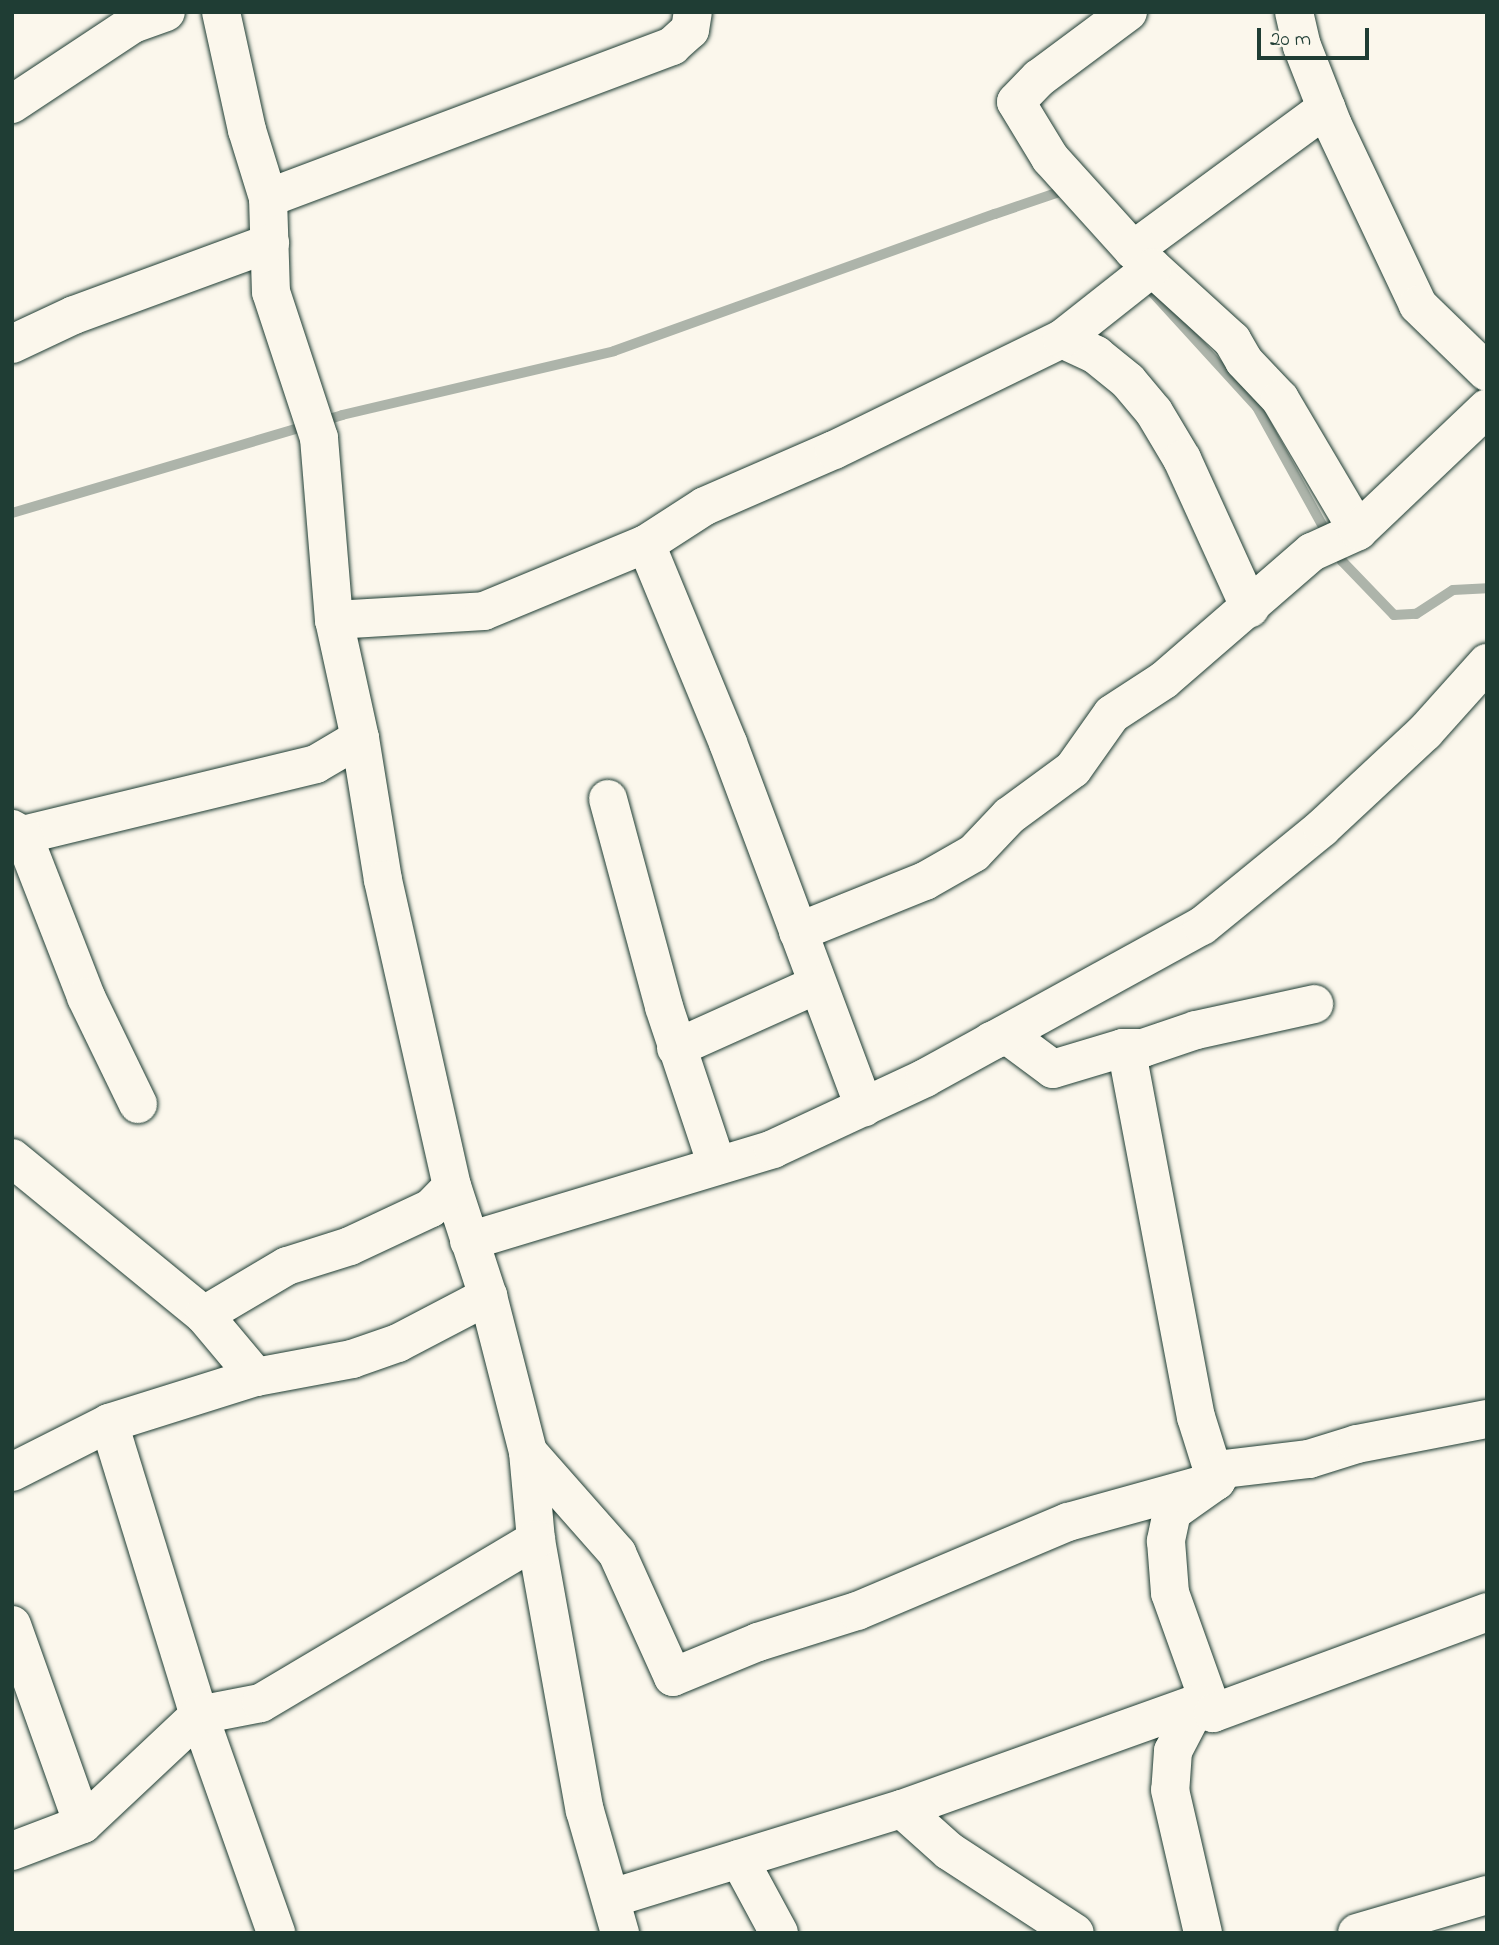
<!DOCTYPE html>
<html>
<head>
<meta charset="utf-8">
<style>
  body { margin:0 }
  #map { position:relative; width:1499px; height:1945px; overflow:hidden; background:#fbf7ec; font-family:"Indie Flower",sans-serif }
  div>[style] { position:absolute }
  .stream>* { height:10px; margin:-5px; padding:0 5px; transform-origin:5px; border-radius:5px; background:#adb4aa }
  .roads { filter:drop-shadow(0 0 2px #1f3d34) drop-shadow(0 0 2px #1f3d34) }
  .street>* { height:38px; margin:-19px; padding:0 19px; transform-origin:19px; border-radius:19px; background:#fbf7ec }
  span { translate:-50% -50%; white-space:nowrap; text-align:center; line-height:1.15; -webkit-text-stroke:5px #fbf7ec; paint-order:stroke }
  .frame { position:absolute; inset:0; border:14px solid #1f3d34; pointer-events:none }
  .scale { position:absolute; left:1257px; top:28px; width:112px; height:32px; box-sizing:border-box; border:4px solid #1f3d34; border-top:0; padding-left:9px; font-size:21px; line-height:24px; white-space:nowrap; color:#1f3d34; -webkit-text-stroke:5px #fbf7ec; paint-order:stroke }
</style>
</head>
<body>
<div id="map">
  <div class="stream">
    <i style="left:1151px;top:291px;width:157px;rotate:47.6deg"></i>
    <i style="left:1257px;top:407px;width:176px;rotate:61.1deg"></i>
    <i style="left:1342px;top:561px;width:75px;rotate:46.1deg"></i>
    <i style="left:1394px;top:615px;width:22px;rotate:-3deg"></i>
    <i style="left:1416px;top:614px;width:44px;rotate:-33deg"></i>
    <i style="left:1453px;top:590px;width:34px;rotate:-3deg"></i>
    <i style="left:12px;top:513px;width:344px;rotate:-16.5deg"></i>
    <i style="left:342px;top:415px;width:279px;rotate:-13.2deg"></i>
    <i style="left:614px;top:351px;width:405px;rotate:-19.8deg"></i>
    <i style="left:995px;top:214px;width:71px;rotate:-18.9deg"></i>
    <i style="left:1062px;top:191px;width:6px;rotate:51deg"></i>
  </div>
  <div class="roads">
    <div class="street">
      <i style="left:221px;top:12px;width:121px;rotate:77.6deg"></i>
      <i style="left:247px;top:130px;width:71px;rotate:72.8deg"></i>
      <i style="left:268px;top:198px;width:94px;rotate:88.2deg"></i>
      <i style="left:271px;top:292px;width:154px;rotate:71.8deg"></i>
      <i style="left:319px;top:438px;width:183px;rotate:85.3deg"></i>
      <i style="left:334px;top:620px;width:121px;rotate:77.6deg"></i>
      <i style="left:360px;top:738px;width:144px;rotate:80.8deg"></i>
      <i style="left:383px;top:880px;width:314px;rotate:77.3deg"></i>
      <i style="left:452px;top:1186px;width:116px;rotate:71.9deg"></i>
      <i style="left:488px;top:1296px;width:161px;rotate:75.6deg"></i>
      <i style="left:528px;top:1452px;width:88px;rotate:84.8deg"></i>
      <i style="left:536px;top:1540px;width:275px;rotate:79.8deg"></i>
      <i style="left:585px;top:1811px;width:127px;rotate:74deg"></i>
      <i style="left:1128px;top:12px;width:111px;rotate:143.4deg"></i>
      <i style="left:1039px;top:78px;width:33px;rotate:134deg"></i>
      <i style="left:1016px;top:102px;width:66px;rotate:58.7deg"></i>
      <i style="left:1050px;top:158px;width:124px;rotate:47.9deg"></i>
      <i style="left:1133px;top:250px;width:134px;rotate:42.3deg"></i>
      <i style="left:1232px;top:340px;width:24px;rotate:60deg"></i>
      <i style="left:1244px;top:361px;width:52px;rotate:46.5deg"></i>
      <i style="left:1280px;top:399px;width:153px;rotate:59.4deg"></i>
      <i style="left:1294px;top:12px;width:35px;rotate:77deg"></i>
      <i style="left:1302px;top:46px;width:85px;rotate:68.6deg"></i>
      <i style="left:1333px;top:125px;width:199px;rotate:64.7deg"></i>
      <i style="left:1418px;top:305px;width:96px;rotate:44.2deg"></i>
      <i style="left:12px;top:104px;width:145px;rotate:-33.5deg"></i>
      <i style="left:133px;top:24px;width:35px;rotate:-20deg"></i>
      <i style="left:268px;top:198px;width:432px;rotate:-20.6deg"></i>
      <i style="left:672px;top:46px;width:24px;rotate:-42deg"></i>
      <i style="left:690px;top:30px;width:18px;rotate:-81deg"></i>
      <i style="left:1133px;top:250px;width:240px;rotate:-36.3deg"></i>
      <i style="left:1062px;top:339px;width:38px;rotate:25deg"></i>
      <i style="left:1096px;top:355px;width:41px;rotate:39.1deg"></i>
      <i style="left:1128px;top:381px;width:40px;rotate:50deg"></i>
      <i style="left:1154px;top:412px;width:55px;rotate:59.2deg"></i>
      <i style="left:1182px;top:459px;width:164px;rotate:65.5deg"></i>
      <i style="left:12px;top:344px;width:68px;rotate:-25.1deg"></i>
      <i style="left:74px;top:315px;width:209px;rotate:-20.2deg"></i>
      <i style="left:646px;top:544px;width:215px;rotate:67.6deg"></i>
      <i style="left:728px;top:743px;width:389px;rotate:69.5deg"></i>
      <i style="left:334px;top:620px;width:150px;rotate:-3.4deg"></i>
      <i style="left:484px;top:611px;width:175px;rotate:-22.5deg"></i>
      <i style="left:646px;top:544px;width:70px;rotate:-32.8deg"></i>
      <i style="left:705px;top:506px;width:141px;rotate:-23.5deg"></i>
      <i style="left:834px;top:450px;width:254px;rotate:-26deg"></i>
      <i style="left:1062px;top:339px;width:115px;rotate:-38.3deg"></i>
      <i style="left:608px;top:799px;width:215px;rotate:74.9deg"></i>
      <i style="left:664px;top:1007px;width:167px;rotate:71.5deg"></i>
      <i style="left:12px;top:829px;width:13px;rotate:29deg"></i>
      <i style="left:23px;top:835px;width:301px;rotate:-13.6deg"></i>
      <i style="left:316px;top:764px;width:51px;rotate:-30.6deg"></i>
      <i style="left:23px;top:835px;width:174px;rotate:68.7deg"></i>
      <i style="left:86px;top:997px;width:119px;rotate:64.1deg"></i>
      <i style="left:798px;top:932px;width:137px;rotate:-21.9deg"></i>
      <i style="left:925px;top:881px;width:56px;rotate:-29.7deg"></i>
      <i style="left:974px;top:853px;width:51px;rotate:-46.6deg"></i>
      <i style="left:1009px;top:816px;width:79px;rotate:-36.3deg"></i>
      <i style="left:1073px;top:769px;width:67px;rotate:-54.7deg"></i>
      <i style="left:1112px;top:714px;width:62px;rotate:-33.2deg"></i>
      <i style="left:1164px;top:680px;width:196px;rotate:-40.9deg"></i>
      <i style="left:1312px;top:552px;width:51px;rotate:-24.5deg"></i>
      <i style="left:1358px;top:531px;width:178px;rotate:-43.6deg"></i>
      <i style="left:991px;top:1041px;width:17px;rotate:-21deg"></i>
      <i style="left:1007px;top:1035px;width:57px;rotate:36.5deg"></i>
      <i style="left:1053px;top:1069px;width:73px;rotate:-16.7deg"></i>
      <i style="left:1123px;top:1048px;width:16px;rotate:68deg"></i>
      <i style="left:1129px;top:1063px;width:360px;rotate:79.3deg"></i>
      <i style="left:1196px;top:1417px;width:67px;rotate:72.6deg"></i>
      <i style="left:1216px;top:1481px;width:54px;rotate:144.8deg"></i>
      <i style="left:1172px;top:1512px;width:30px;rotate:102deg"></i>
      <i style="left:1166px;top:1541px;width:52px;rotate:85.6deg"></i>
      <i style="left:1170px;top:1593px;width:127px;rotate:70.3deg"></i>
      <i style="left:676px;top:1048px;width:154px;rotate:-24.2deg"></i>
      <i style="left:1123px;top:1048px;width:20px"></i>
      <i style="left:1143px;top:1048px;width:56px;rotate:-18.8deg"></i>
      <i style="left:1196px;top:1030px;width:121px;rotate:-12.4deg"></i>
      <i style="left:12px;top:1158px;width:248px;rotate:39.3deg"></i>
      <i style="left:204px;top:1315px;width:81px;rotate:50deg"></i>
      <i style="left:469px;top:1241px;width:318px;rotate:-16.8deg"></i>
      <i style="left:773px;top:1149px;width:168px;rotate:-25deg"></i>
      <i style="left:925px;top:1078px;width:316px;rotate:-28.8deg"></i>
      <i style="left:1202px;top:926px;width:155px;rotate:-39.2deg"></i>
      <i style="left:1322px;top:828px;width:141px;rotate:-43deg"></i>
      <i style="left:1425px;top:732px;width:93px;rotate:-48.1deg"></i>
      <i style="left:204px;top:1315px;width:96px;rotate:-30.6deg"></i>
      <i style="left:287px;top:1266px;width:66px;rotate:-17.6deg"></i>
      <i style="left:350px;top:1246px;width:89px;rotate:-25.1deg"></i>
      <i style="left:431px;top:1208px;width:30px;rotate:-46deg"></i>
      <i style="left:109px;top:1423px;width:306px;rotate:72.9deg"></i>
      <i style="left:199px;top:1715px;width:231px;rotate:70.5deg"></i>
      <i style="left:528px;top:1452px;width:135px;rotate:48.6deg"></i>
      <i style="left:617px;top:1553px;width:136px;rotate:65.7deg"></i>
      <i style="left:673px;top:1677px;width:92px;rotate:-22.4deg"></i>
      <i style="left:758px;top:1642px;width:104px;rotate:-17.4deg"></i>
      <i style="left:857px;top:1611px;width:229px;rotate:-22.9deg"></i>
      <i style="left:1068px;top:1522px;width:154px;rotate:-15.5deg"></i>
      <i style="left:1216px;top:1481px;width:14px;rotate:-56deg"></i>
      <i style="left:1224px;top:1469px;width:86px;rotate:-6.7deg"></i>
      <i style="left:1309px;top:1459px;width:50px;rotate:-17.4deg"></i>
      <i style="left:1357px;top:1444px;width:132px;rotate:-10.9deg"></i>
      <i style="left:12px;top:1472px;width:109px;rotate:-26.8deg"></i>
      <i style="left:109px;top:1423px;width:154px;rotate:-17.4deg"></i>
      <i style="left:256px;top:1377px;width:98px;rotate:-10.6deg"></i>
      <i style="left:352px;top:1359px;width:49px;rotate:-19.2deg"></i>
      <i style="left:398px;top:1343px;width:102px;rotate:-27.6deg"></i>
      <i style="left:12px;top:1625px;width:211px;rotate:70.4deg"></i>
      <i style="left:1198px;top:1703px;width:54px;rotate:117.5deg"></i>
      <i style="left:1173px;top:1751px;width:39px;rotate:94deg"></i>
      <i style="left:1170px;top:1790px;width:147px;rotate:77deg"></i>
      <i style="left:902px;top:1809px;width:63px;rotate:41.8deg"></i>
      <i style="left:949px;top:1851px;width:150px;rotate:33.1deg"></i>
      <i style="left:12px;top:1851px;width:76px;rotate:-20.8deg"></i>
      <i style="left:83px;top:1824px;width:159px;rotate:-43.2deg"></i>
      <i style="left:199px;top:1715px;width:63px;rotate:-11deg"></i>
      <i style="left:261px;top:1703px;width:320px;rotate:-30.7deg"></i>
      <i style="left:739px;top:1859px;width:84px;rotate:61.6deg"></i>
      <i style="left:612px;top:1898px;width:303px;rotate:-17.1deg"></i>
      <i style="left:902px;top:1809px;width:314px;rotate:-19.7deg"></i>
      <i style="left:1198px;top:1703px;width:18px;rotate:34deg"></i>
      <i style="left:1213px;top:1713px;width:292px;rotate:-20.2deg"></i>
      <i style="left:1357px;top:1933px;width:135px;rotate:-16.3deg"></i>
    </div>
  </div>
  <div class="frame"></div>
  <div class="scale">20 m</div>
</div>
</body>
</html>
